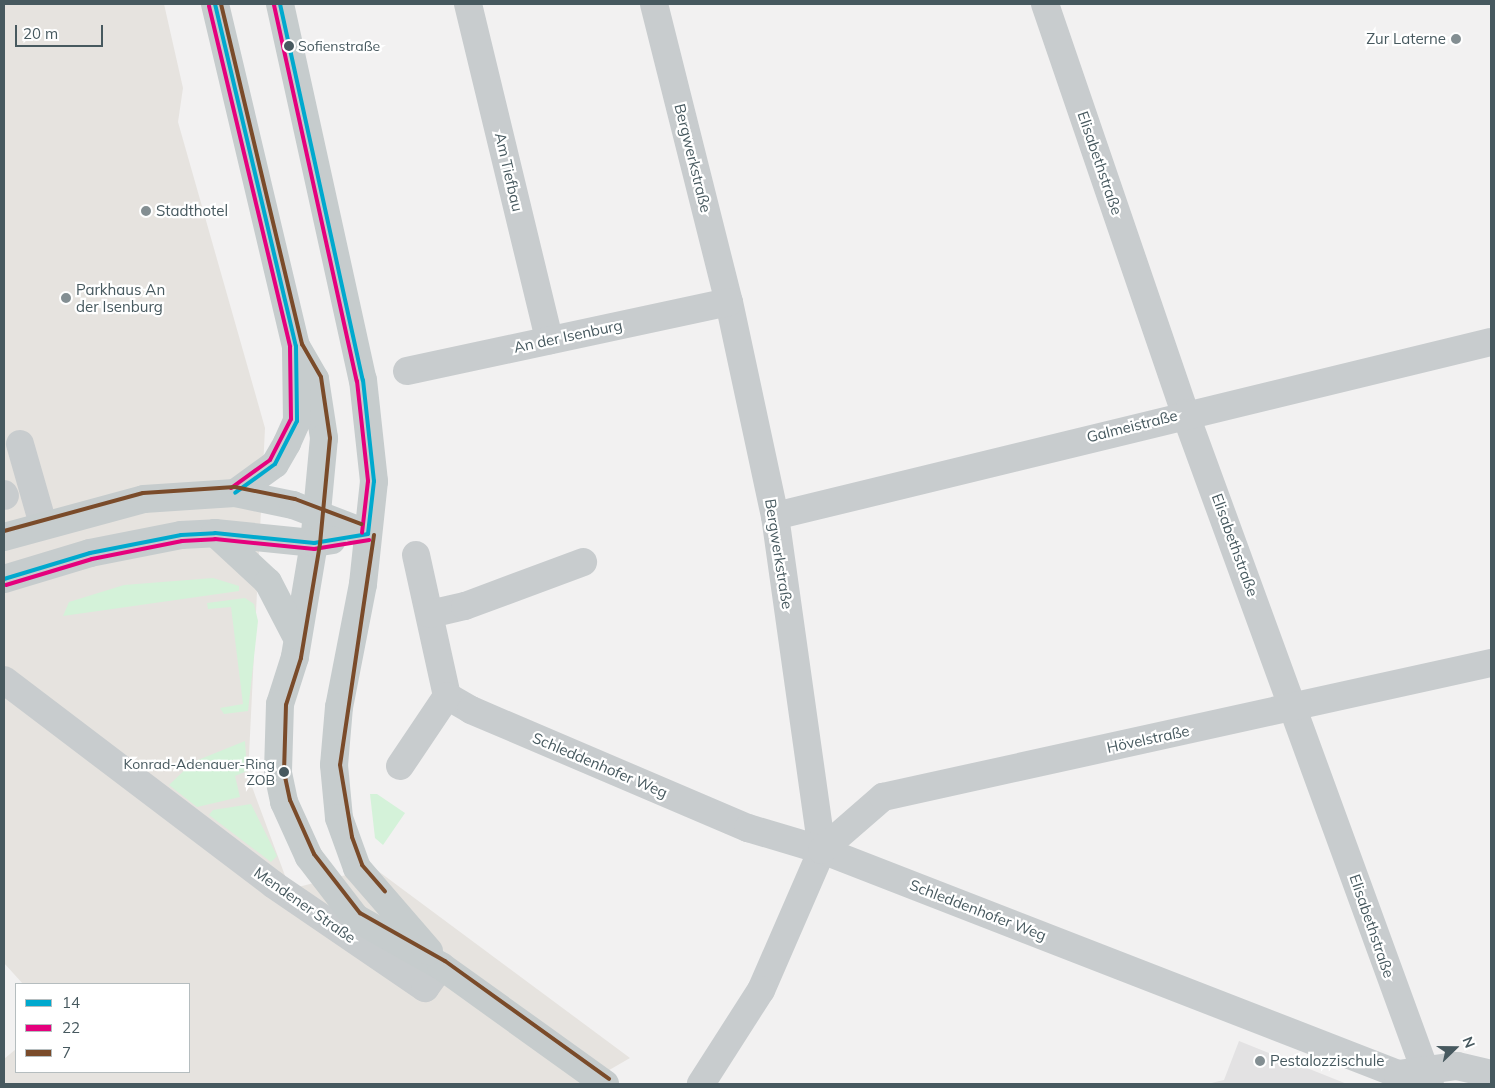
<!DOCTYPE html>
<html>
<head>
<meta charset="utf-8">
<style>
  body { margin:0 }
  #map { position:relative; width:1495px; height:1088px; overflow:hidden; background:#f2f1f1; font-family:Mulish,sans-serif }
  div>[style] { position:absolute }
  .commercial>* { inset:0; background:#e6e3df }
  .education>* { inset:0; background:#e3e2e3 }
  .green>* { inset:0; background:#d4f2d9 }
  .minor>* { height:28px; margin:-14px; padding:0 14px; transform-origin:14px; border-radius:14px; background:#c8ccce }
  .major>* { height:28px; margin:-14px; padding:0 14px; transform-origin:14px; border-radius:14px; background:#c6cccd }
  .bus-1>* { height:4px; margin:-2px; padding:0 2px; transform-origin:2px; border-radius:2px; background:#00a9ce }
  .bus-2>* { height:4px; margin:-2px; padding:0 2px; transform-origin:2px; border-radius:2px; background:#e5007d }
  .bus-3>* { height:4px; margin:-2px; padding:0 2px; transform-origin:2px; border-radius:2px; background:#7a4b2a }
  .dots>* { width:14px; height:14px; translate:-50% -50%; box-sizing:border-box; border:2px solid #fff; border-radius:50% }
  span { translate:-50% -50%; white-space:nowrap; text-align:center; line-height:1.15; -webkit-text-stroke:4.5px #fff; paint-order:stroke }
  .bus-label { font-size:14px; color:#47595f }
  .left { translate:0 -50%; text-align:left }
  .right { translate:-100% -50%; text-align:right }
  .poi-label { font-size:15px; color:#47595f }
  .street-label { font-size:15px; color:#47595f }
  .frame { position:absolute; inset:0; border:5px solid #47595f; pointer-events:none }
  .legend { position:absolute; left:15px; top:983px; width:175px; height:90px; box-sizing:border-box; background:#fff; border:1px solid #b5bdbf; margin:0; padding:6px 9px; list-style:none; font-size:15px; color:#47595f }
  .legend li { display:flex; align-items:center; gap:10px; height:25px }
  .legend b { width:25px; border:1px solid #b5bdbf }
  .north { position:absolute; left:1430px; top:1023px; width:50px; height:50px; -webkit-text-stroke:4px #fff; paint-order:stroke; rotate:68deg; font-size:14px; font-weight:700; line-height:20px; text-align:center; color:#47595f }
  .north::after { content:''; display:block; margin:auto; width:18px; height:22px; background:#47595f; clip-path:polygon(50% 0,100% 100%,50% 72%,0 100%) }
  .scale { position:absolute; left:15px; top:25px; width:88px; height:22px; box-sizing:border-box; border:2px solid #47595f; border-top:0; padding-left:6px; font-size:15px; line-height:18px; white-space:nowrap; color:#47595f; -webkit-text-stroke:4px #fff; paint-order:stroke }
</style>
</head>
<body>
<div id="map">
  <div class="commercial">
    <i style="clip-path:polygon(4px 4px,164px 4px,183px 88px,178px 122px,265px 428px,248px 776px,290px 889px,374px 868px,630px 1058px,585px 1084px,4px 1084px,4px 1059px,16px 1049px,16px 1072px,189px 1072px,189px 984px,23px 984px,4px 963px)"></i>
  </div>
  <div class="education">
    <i style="clip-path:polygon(1239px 1041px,1347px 1084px,1207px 1084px,1224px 1080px)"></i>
  </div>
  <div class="green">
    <i style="clip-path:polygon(213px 578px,239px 586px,239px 591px,63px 616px,69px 602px,124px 585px)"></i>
    <i style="clip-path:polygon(245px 598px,254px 604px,258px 621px,248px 711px,224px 714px,220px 708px,243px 704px,231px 607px,208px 609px,207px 603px)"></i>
    <i style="clip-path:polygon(245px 741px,247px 771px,235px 776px,240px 797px,197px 807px,169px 785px,193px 762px)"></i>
    <i style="clip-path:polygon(370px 794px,377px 794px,405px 813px,383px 845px,375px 838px)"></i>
    <i style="clip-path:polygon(251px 804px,277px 856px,271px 862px,209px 815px,213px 810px)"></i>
  </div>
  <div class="minor">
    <i style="left:468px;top:4px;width:346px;rotate:76.4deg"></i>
    <i style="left:654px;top:4px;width:307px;rotate:75.9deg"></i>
    <i style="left:729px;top:302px;width:219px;rotate:77.9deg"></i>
    <i style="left:775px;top:516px;width:337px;rotate:82deg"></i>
    <i style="left:822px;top:850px;width:153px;rotate:113.5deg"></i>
    <i style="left:761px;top:990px;width:112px;rotate:122.6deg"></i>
    <i style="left:1045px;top:4px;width:432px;rotate:71.1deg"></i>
    <i style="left:1185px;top:413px;width:714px;rotate:69.94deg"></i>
    <i style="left:407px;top:371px;width:329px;rotate:-12.1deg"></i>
    <i style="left:20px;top:444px;width:83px;rotate:74deg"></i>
    <i style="left:4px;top:494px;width:2px;rotate:63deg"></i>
    <i style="left:775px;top:516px;width:737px;rotate:-13.66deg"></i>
    <i style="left:416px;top:555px;width:144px;rotate:77.6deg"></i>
    <i style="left:447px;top:696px;width:28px;rotate:30deg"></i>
    <i style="left:471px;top:710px;width:301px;rotate:23.1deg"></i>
    <i style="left:748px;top:828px;width:77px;rotate:16.6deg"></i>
    <i style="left:822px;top:850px;width:618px;rotate:21.25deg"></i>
    <i style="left:1398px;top:1074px;width:60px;rotate:-7.7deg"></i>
    <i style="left:1457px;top:1066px;width:35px;rotate:13deg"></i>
    <i style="left:430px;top:614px;width:36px;rotate:-13deg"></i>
    <i style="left:465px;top:606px;width:126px;rotate:-20.4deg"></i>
    <i style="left:4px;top:680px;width:339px;rotate:37.2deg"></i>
    <i style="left:274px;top:885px;width:183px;rotate:34.3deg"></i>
    <i style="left:425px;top:988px;width:27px;rotate:-54deg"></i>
    <i style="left:400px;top:766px;width:84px;rotate:-56.1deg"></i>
    <i style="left:822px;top:850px;width:81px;rotate:-41deg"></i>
    <i style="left:883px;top:797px;width:623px;rotate:-12.43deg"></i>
  </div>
  <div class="major">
    <i style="left:215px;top:4px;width:351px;rotate:76.7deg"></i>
    <i style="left:296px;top:346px;width:38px;rotate:60deg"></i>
    <i style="left:315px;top:379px;width:60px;rotate:81.3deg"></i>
    <i style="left:324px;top:438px;width:105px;rotate:95.4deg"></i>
    <i style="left:314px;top:543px;width:116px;rotate:99.5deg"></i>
    <i style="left:295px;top:657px;width:49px;rotate:107.7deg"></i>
    <i style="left:280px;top:704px;width:69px;rotate:91.7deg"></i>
    <i style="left:278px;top:773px;width:30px;rotate:78deg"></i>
    <i style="left:284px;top:802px;width:60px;rotate:65.6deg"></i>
    <i style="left:309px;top:857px;width:77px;rotate:52.4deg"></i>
    <i style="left:356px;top:918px;width:98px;rotate:29.5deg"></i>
    <i style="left:441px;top:966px;width:202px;rotate:35.7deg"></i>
    <i style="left:280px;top:4px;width:385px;rotate:77.6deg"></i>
    <i style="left:363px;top:380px;width:102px;rotate:83.8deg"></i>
    <i style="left:374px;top:481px;width:104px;rotate:96.1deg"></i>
    <i style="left:363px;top:584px;width:125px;rotate:101deg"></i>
    <i style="left:339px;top:707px;width:58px;rotate:94.9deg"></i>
    <i style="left:334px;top:765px;width:53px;rotate:84.6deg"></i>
    <i style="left:339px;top:818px;width:53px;rotate:70.2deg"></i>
    <i style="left:357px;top:868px;width:110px;rotate:49.1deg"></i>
    <i style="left:235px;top:493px;width:49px;rotate:-35.9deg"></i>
    <i style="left:275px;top:464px;width:24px;rotate:-60deg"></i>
    <i style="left:287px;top:443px;width:24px;rotate:-66deg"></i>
    <i style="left:297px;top:421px;width:71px;rotate:-90.8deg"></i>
    <i style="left:215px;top:533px;width:72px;rotate:42.8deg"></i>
    <i style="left:268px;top:582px;width:59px;rotate:62.6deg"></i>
    <i style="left:4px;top:537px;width:145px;rotate:-15.2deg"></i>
    <i style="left:144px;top:499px;width:91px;rotate:-3.8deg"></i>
    <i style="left:235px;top:493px;width:59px;rotate:11.7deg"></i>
    <i style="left:293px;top:505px;width:80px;rotate:21.1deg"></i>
    <i style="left:4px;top:579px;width:90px;rotate:-16.8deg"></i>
    <i style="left:90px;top:553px;width:93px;rotate:-11.2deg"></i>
    <i style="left:181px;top:535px;width:34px;rotate:-3deg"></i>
    <i style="left:215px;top:533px;width:100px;rotate:5.8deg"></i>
    <i style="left:314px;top:543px;width:18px;rotate:-9deg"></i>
  </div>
  <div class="bus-1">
    <i style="left:215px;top:4px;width:351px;rotate:76.7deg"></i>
    <i style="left:296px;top:346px;width:75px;rotate:89.2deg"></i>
    <i style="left:297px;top:421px;width:48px;rotate:117.1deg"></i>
    <i style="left:275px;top:464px;width:49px;rotate:144.1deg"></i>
    <i style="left:280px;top:4px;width:385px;rotate:77.6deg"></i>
    <i style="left:363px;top:380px;width:102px;rotate:83.8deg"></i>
    <i style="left:374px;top:481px;width:53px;rotate:96.5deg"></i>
    <i style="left:4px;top:579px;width:90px;rotate:-16.8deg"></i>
    <i style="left:90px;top:553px;width:93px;rotate:-11.2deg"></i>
    <i style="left:181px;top:535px;width:34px;rotate:-3deg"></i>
    <i style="left:215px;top:533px;width:100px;rotate:5.8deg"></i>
    <i style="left:314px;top:543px;width:55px;rotate:-9.5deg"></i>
  </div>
  <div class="bus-2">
    <i style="left:274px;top:5px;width:385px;rotate:77.6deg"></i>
    <i style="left:357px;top:381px;width:101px;rotate:83.7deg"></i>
    <i style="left:368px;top:481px;width:52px;rotate:96.6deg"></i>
    <i style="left:209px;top:6px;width:350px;rotate:76.6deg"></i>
    <i style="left:290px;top:347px;width:72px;rotate:89.2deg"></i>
    <i style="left:291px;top:419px;width:46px;rotate:117.1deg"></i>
    <i style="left:270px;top:460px;width:48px;rotate:144.3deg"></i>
    <i style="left:6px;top:585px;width:90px;rotate:-16.8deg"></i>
    <i style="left:92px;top:559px;width:92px;rotate:-11.3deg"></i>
    <i style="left:182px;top:541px;width:33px;rotate:-3deg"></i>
    <i style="left:215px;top:539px;width:100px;rotate:5.8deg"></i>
    <i style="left:314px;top:549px;width:56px;rotate:-9.3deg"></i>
  </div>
  <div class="bus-3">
    <i style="left:221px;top:4px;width:350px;rotate:76.6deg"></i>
    <i style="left:302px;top:344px;width:38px;rotate:60deg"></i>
    <i style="left:321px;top:377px;width:62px;rotate:81.6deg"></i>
    <i style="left:330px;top:438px;width:106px;rotate:95.4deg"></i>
    <i style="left:320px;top:544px;width:116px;rotate:99.5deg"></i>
    <i style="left:301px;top:658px;width:49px;rotate:107.7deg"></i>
    <i style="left:286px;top:705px;width:67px;rotate:91.7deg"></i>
    <i style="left:284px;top:772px;width:29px;rotate:78deg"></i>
    <i style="left:290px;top:800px;width:59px;rotate:66deg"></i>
    <i style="left:314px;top:854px;width:75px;rotate:52.1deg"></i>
    <i style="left:360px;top:913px;width:98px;rotate:29.5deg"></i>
    <i style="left:445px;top:961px;width:202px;rotate:35.7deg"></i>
    <i style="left:4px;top:531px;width:144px;rotate:-15.3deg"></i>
    <i style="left:143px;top:493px;width:92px;rotate:-3.7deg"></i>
    <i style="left:235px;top:487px;width:61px;rotate:11.3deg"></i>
    <i style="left:295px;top:499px;width:71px;rotate:20.7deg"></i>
    <i style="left:374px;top:535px;width:232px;rotate:98.4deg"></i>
    <i style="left:340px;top:765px;width:73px;rotate:80.5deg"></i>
    <i style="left:352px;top:837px;width:30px;rotate:70deg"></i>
    <i style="left:362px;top:865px;width:35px;rotate:49deg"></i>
  </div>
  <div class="dots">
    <i style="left:1456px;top:39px;background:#838e92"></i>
    <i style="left:289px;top:46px;background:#47595f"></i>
    <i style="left:146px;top:211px;background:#838e92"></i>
    <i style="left:66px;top:298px;background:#838e92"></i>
    <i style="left:284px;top:772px;background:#47595f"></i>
    <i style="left:1260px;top:1061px;background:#838e92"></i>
  </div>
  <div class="bus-label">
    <span class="left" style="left:298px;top:46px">Sofienstraße</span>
    <span class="right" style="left:275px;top:772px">Konrad-Adenauer-Ring<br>ZOB</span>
  </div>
  <div class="poi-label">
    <span class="right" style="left:1446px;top:39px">Zur Laterne</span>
    <span class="left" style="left:156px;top:211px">Stadthotel</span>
    <span class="left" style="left:76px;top:298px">Parkhaus An<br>der Isenburg</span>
    <span class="left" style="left:1270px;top:1061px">Pestalozzischule</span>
  </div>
  <div class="street-label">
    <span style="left:693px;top:158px;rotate:76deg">Bergwerkstraße</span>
    <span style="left:1100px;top:163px;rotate:71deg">Elisabethstraße</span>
    <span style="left:509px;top:172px;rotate:77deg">Am Tiefbau</span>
    <span style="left:568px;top:336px;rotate:-12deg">An der Isenburg</span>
    <span style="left:1132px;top:426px;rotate:-14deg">Galmeistraße</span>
    <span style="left:1235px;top:545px;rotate:70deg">Elisabethstraße</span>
    <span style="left:779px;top:554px;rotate:81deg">Bergwerkstraße</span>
    <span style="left:1148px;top:739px;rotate:-12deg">Hövelstraße</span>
    <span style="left:600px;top:765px;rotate:23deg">Schleddenhofer Weg</span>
    <span style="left:305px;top:905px;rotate:35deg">Mendener Straße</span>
    <span style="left:978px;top:910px;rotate:21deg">Schleddenhofer Weg</span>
    <span style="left:1372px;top:926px;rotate:71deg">Elisabethstraße</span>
  </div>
  <div class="frame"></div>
  <ul class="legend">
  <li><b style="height:6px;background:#00a9ce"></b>14</li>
  <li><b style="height:6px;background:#e5007d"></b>22</li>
  <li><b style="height:6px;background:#7a4b2a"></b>7</li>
  </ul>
  <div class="north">N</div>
  <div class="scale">20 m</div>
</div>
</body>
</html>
